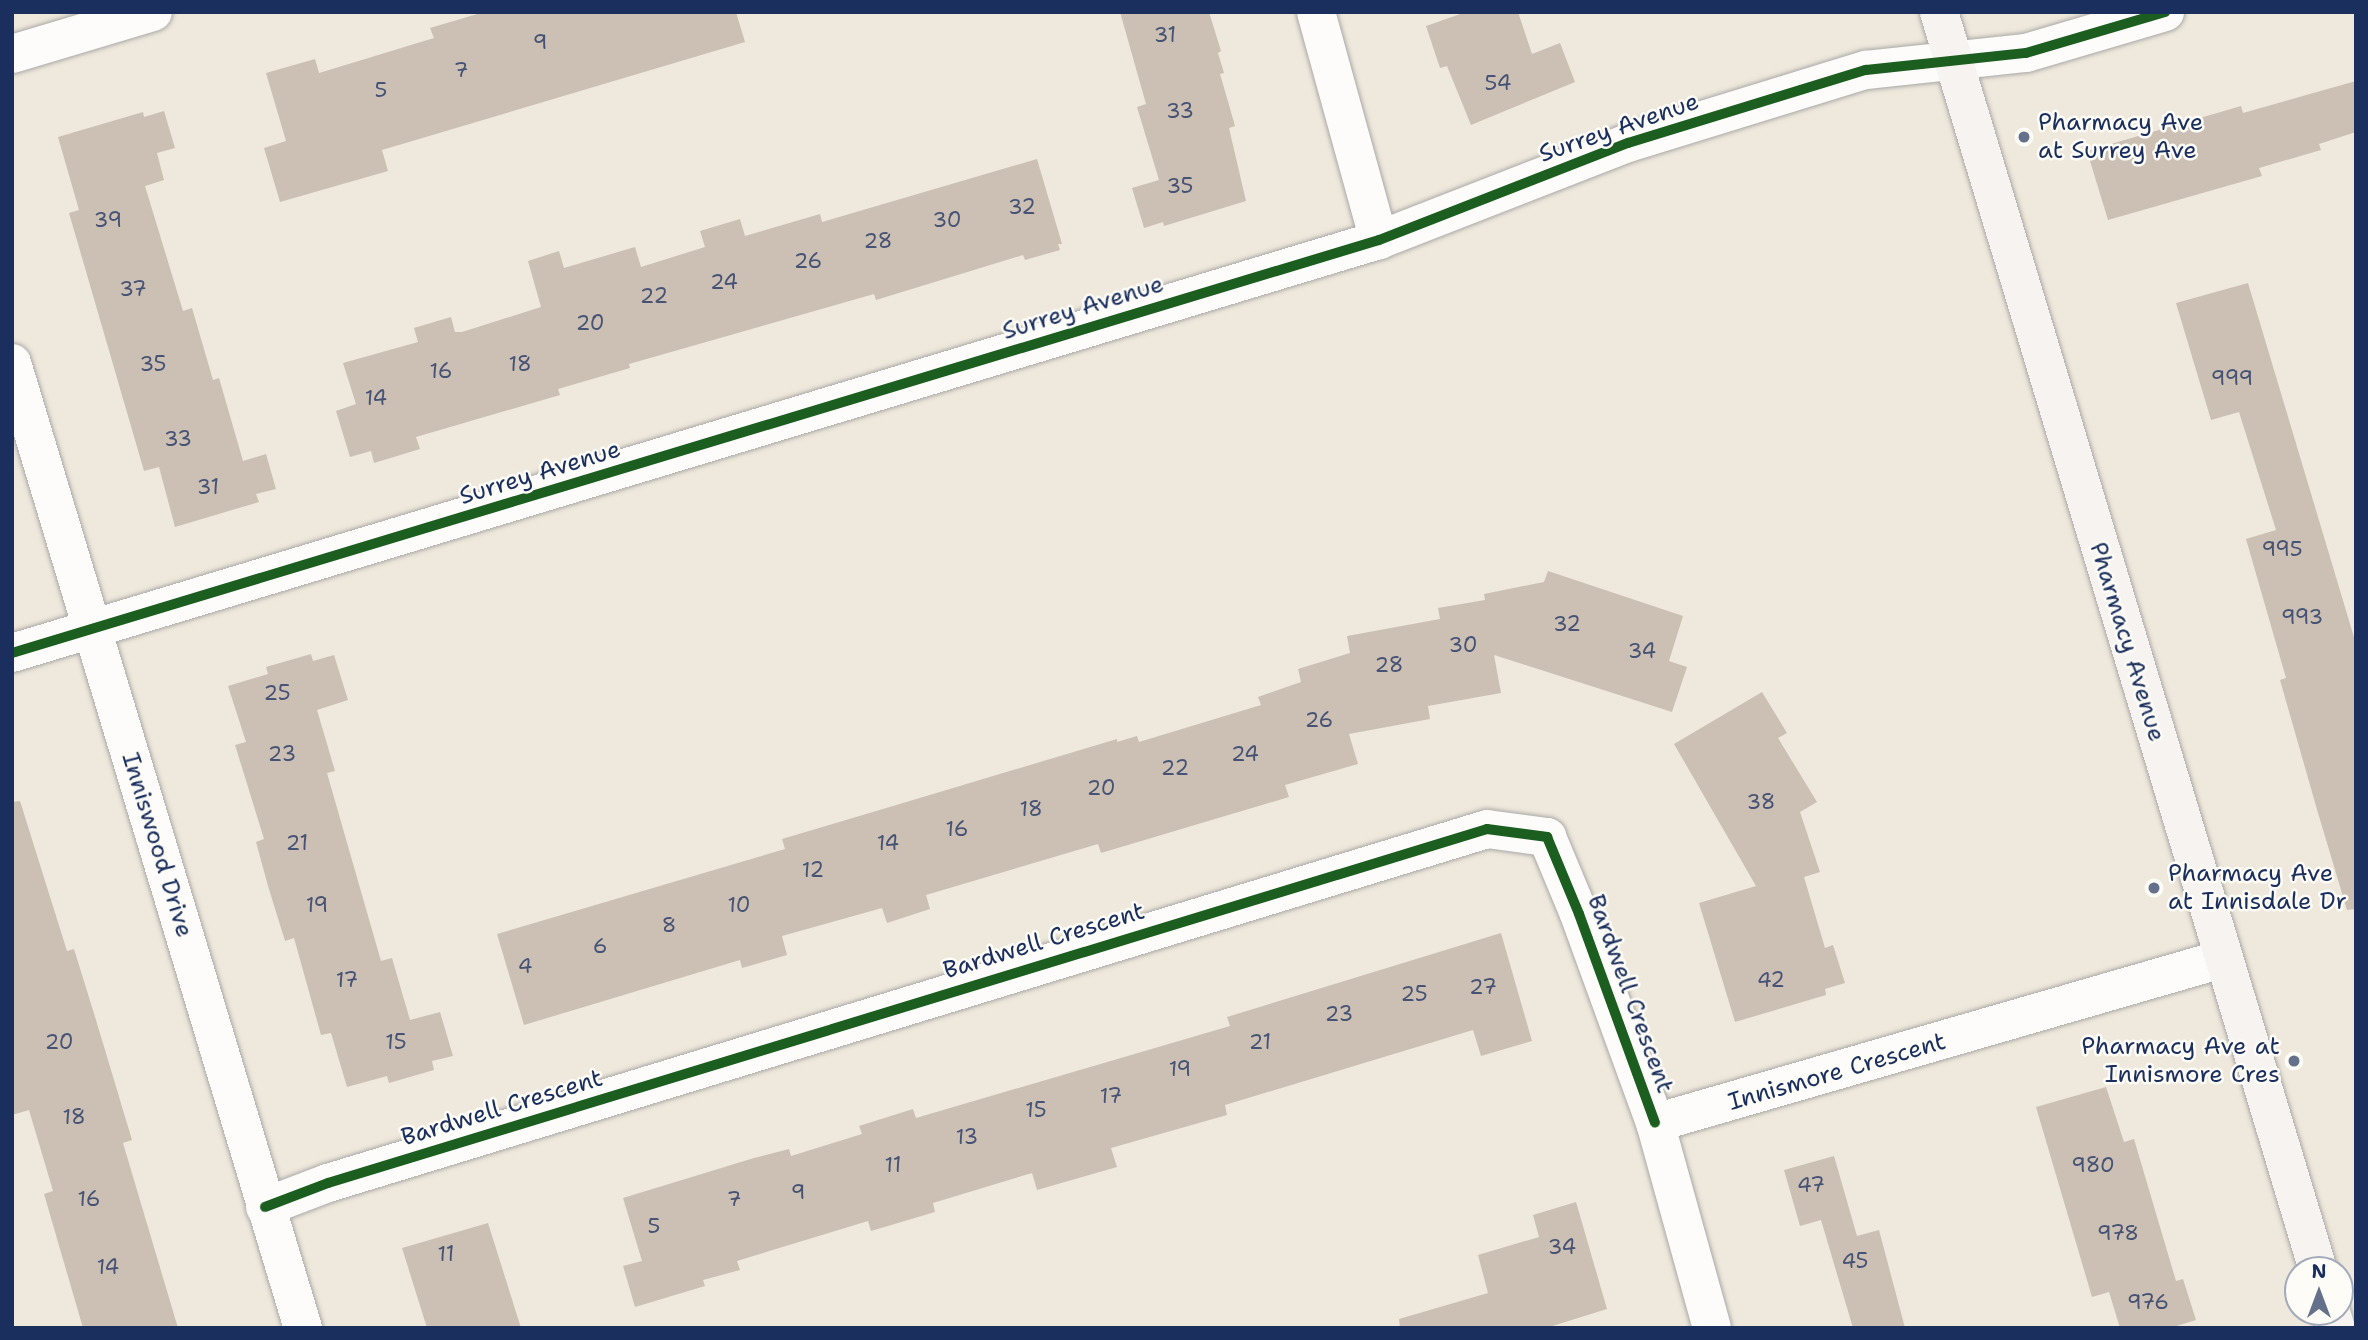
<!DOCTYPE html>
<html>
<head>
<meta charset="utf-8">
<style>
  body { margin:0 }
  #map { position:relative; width:2368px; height:1340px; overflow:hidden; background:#efe8dc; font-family:"Shantell Sans",sans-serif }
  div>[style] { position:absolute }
  .building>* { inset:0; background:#ccc0b4 }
  .roads { filter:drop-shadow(0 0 2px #aaa9a8) drop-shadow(0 0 2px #aaa9a8) }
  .street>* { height:38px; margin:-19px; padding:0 19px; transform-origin:19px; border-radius:19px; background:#fdfcfa }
  .secondary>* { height:38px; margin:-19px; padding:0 19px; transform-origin:19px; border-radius:19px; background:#f7f3f0 }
  .cycleway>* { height:10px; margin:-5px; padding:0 5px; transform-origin:5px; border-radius:5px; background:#1b5e20 }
  .dots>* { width:19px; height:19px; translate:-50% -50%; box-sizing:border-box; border:4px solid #fdfcf7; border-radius:50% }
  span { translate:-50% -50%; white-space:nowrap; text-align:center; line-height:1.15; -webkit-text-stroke:5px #fdfcf7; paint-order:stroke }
  .number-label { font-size:21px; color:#475374 }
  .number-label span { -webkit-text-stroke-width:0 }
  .poi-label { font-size:24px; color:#1b2f5e }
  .left { translate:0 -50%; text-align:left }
  .right { translate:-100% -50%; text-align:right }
  .street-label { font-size:24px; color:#1b2f5e }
  .frame { position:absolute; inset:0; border:14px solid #1b2f5e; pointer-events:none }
  .north { position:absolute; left:2284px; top:1256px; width:70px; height:70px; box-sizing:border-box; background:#fdfcf7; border:2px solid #a3aaba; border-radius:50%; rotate:0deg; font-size:19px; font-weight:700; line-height:28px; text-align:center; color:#1b2f5e }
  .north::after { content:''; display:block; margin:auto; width:24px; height:32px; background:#65708a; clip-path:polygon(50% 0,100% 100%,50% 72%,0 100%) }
</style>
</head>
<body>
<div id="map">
  <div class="building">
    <i style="clip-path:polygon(484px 12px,736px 12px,745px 42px,382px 150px,388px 171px,280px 202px,264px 148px,286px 141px,266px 73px,315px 59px,319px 73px,434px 38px,430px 28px)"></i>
    <i style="clip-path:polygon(1120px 12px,1209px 12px,1221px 51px,1218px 53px,1224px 73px,1220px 74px,1235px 126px,1229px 128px,1246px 201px,1164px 226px,1163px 222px,1144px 228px,1132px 188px,1159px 180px,1137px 107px,1146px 104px)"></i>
    <i style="clip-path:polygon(1466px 12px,1518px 12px,1532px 54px,1560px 43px,1575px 82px,1471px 125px,1447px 66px,1440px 68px,1426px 26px)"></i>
    <i style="clip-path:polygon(2356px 81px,2356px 132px,2319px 144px,2321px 150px,2259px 168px,2262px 176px,2108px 220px,2087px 151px,2241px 106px,2243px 113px)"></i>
    <i style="clip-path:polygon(164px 111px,175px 148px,157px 153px,164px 180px,145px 186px,183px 311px,192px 308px,213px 380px,219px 378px,243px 461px,266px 454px,276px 489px,256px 494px,259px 502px,175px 527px,159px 467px,144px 471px,69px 213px,79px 210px,58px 137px,143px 112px,144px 117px)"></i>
    <i style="clip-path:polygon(1037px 159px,1062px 244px,1058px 244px,1060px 250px,1025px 260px,1023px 255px,876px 300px,874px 294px,629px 364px,630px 368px,558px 389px,560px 395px,416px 437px,420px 449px,374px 463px,371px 451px,350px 457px,336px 411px,356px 404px,343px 363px,418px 342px,414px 328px,451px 317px,455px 332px,462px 332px,541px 307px,528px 261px,559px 251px,564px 268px,635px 247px,641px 267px,705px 247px,700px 231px,740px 219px,745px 236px,820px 214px,822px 222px)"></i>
    <i style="clip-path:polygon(2248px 283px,2356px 644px,2356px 909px,2347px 910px,2318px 813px,2280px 680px,2286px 678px,2246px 539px,2276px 530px,2239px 412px,2211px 420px,2176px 303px)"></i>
    <i style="clip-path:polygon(1548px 571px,1683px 616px,1669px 661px,1687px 667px,1672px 712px,1494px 655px,1501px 693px,1428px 706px,1430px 719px,1349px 734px,1358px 764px,1285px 785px,1289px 797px,1101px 853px,1098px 844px,926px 895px,930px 909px,887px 923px,882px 908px,782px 936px,787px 955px,742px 968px,740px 960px,524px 1025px,497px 934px,785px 849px,782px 839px,893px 806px,1117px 739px,1117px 742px,1137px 736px,1139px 742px,1261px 705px,1258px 697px,1301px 682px,1298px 669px,1350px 653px,1347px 636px,1440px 619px,1438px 608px,1485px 600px,1484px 594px,1544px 582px)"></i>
    <i style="clip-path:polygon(311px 654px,313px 661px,334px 655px,348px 700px,317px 710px,335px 771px,327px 773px,381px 961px,392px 958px,410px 1020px,440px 1012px,453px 1056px,432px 1061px,434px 1070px,389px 1083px,387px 1076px,347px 1087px,331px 1033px,321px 1035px,294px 938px,285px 941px,268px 886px,256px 842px,264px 839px,235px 745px,246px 742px,228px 686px,268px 674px,266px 667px)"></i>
    <i style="clip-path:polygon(1762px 692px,1787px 733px,1778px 738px,1817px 802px,1800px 812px,1820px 872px,1804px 877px,1825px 948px,1833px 945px,1845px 983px,1825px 989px,1826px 995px,1735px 1022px,1699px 903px,1756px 886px,1674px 744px)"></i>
    <i style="clip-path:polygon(20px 801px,67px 951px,74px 949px,96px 1020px,132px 1140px,123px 1143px,178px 1328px,83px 1328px,44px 1194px,53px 1191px,29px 1110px,12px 1115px,12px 802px)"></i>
    <i style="clip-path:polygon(1501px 933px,1532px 1041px,1481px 1056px,1473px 1030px,1225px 1105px,1227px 1115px,1111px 1148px,1117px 1167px,1037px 1190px,1032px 1173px,933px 1203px,935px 1212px,871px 1231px,868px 1221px,737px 1261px,740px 1270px,703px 1280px,705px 1286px,635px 1307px,623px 1266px,642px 1261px,623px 1198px,754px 1158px,789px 1149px,791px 1156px,862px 1134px,859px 1126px,913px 1109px,916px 1118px,1230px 1026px,1227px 1017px)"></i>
    <i style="clip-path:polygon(2106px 1087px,2124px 1142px,2134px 1139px,2176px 1281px,2183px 1279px,2196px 1320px,2170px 1328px,2120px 1328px,2109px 1292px,2092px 1297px,2036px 1107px)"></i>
    <i style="clip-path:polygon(1834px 1156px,1857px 1236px,1879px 1230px,1905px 1328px,1853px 1328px,1821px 1220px,1800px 1226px,1784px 1170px)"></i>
    <i style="clip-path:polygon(1576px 1202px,1607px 1309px,1546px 1328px,1400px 1328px,1399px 1319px,1488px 1293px,1478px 1255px,1539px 1237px,1533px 1215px)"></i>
    <i style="clip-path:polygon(488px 1223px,521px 1328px,427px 1328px,402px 1248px)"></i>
  </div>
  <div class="roads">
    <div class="street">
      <i style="left:1316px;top:12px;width:237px;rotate:74.6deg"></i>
      <i style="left:12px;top:54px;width:147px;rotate:-16.6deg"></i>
      <i style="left:12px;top:363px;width:1008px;rotate:73.22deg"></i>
      <i style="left:12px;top:653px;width:1428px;rotate:-16.81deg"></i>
      <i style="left:1379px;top:240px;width:267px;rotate:-21.3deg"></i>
      <i style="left:1628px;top:143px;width:249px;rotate:-17.1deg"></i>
      <i style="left:1866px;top:70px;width:161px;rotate:-6.1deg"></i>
      <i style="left:2026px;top:53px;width:145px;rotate:-16.4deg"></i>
      <i style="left:265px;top:1207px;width:67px;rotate:-20.9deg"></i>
      <i style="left:328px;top:1183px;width:1212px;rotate:-16.98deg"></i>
      <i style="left:1487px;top:829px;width:61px;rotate:7.6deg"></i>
      <i style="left:1547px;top:837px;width:83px;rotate:67.4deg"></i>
      <i style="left:1579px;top:914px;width:222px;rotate:70deg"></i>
      <i style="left:1712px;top:1328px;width:213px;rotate:-105.5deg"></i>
      <i style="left:1655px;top:1123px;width:590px;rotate:-16.13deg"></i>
    </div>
    <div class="secondary">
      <i style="left:1939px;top:12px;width:1314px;rotate:73.23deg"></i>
      <i style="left:2331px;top:1312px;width:17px;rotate:73deg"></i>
    </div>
  </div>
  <div class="cycleway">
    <i style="left:12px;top:653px;width:1428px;rotate:-16.81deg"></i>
    <i style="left:1379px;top:240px;width:267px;rotate:-21.3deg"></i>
    <i style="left:1628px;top:143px;width:249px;rotate:-17.1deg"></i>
    <i style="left:1866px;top:70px;width:161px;rotate:-6.1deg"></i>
    <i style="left:2026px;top:53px;width:145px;rotate:-16.4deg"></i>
    <i style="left:265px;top:1207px;width:67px;rotate:-20.9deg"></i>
    <i style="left:328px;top:1183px;width:1212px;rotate:-16.98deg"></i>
    <i style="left:1487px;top:829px;width:61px;rotate:7.6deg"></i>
    <i style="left:1547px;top:837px;width:83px;rotate:67.4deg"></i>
    <i style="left:1579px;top:914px;width:222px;rotate:70deg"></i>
  </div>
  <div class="dots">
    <i style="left:2024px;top:137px;background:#65708a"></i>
    <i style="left:2154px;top:888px;background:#65708a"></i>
    <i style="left:2294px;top:1061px;background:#65708a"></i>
  </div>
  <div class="number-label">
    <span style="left:1165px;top:35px">31</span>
    <span style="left:540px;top:42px">9</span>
    <span style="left:461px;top:70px">7</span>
    <span style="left:1498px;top:83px">54</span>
    <span style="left:381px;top:90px">5</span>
    <span style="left:1180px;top:111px">33</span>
    <span style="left:1180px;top:186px">35</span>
    <span style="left:1022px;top:207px">32</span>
    <span style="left:108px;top:220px">39</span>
    <span style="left:947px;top:220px">30</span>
    <span style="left:878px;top:241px">28</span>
    <span style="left:808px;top:261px">26</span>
    <span style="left:724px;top:282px">24</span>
    <span style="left:133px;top:289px">37</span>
    <span style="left:654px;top:296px">22</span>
    <span style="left:590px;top:323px">20</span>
    <span style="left:153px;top:364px">35</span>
    <span style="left:520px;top:364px">18</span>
    <span style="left:441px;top:371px">16</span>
    <span style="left:2232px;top:378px">999</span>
    <span style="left:376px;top:398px">14</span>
    <span style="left:178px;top:439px">33</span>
    <span style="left:208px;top:487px">31</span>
    <span style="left:2282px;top:549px">995</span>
    <span style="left:2302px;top:617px">993</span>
    <span style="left:1567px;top:624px">32</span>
    <span style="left:1463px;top:645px">30</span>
    <span style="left:1642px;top:651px">34</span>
    <span style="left:1389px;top:665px">28</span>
    <span style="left:277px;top:693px">25</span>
    <span style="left:1319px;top:720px">26</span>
    <span style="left:282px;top:754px">23</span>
    <span style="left:1245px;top:754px">24</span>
    <span style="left:1175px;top:768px">22</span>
    <span style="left:1101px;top:788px">20</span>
    <span style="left:1761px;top:802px">38</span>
    <span style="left:1031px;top:809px">18</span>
    <span style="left:957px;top:829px">16</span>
    <span style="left:297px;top:843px">21</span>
    <span style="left:888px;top:843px">14</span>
    <span style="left:813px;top:870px">12</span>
    <span style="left:317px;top:905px">19</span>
    <span style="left:739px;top:905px">10</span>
    <span style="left:669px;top:925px">8</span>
    <span style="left:600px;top:946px">6</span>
    <span style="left:525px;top:966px">4</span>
    <span style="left:347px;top:980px">17</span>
    <span style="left:1771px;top:980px">42</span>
    <span style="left:1483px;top:987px">27</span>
    <span style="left:1414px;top:994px">25</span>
    <span style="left:1339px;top:1014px">23</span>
    <span style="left:59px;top:1042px">20</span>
    <span style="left:396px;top:1042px">15</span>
    <span style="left:1260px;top:1042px">21</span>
    <span style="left:1180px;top:1069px">19</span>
    <span style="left:1111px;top:1096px">17</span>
    <span style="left:1036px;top:1110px">15</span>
    <span style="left:74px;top:1117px">18</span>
    <span style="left:967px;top:1137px">13</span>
    <span style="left:893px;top:1165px">11</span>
    <span style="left:2093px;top:1165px">980</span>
    <span style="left:1811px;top:1185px">47</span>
    <span style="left:798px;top:1192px">9</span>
    <span style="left:89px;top:1199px">16</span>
    <span style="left:734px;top:1199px">7</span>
    <span style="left:654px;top:1226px">5</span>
    <span style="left:2118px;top:1233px">978</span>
    <span style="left:1562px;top:1247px">34</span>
    <span style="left:446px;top:1254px">11</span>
    <span style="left:1855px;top:1261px">45</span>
    <span style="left:108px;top:1267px">14</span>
    <span style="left:2148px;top:1302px">976</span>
  </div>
  <div class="poi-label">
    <span class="left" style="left:2038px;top:137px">Pharmacy Ave<br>at Surrey Ave</span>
    <span class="left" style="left:2168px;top:888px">Pharmacy Ave<br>at Innisdale Dr</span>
    <span class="right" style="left:2280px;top:1061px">Pharmacy Ave at<br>Innismore Cres</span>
  </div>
  <div class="street-label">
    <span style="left:1619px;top:128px;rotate:-19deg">Surrey Avenue</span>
    <span style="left:1083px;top:308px;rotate:-17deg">Surrey Avenue</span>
    <span style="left:540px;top:473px;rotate:-17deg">Surrey Avenue</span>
    <span style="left:2127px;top:642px;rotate:73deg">Pharmacy Avenue</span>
    <span style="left:157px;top:845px;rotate:73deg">Inniswood Drive</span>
    <span style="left:1044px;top:941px;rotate:-17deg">Bardwell Crescent</span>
    <span style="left:1630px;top:994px;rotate:70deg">Bardwell Crescent</span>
    <span style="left:1837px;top:1072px;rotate:-16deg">Innismore Crescent</span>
    <span style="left:502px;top:1108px;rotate:-17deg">Bardwell Crescent</span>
  </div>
  <div class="frame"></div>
  <div class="north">N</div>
</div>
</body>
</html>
